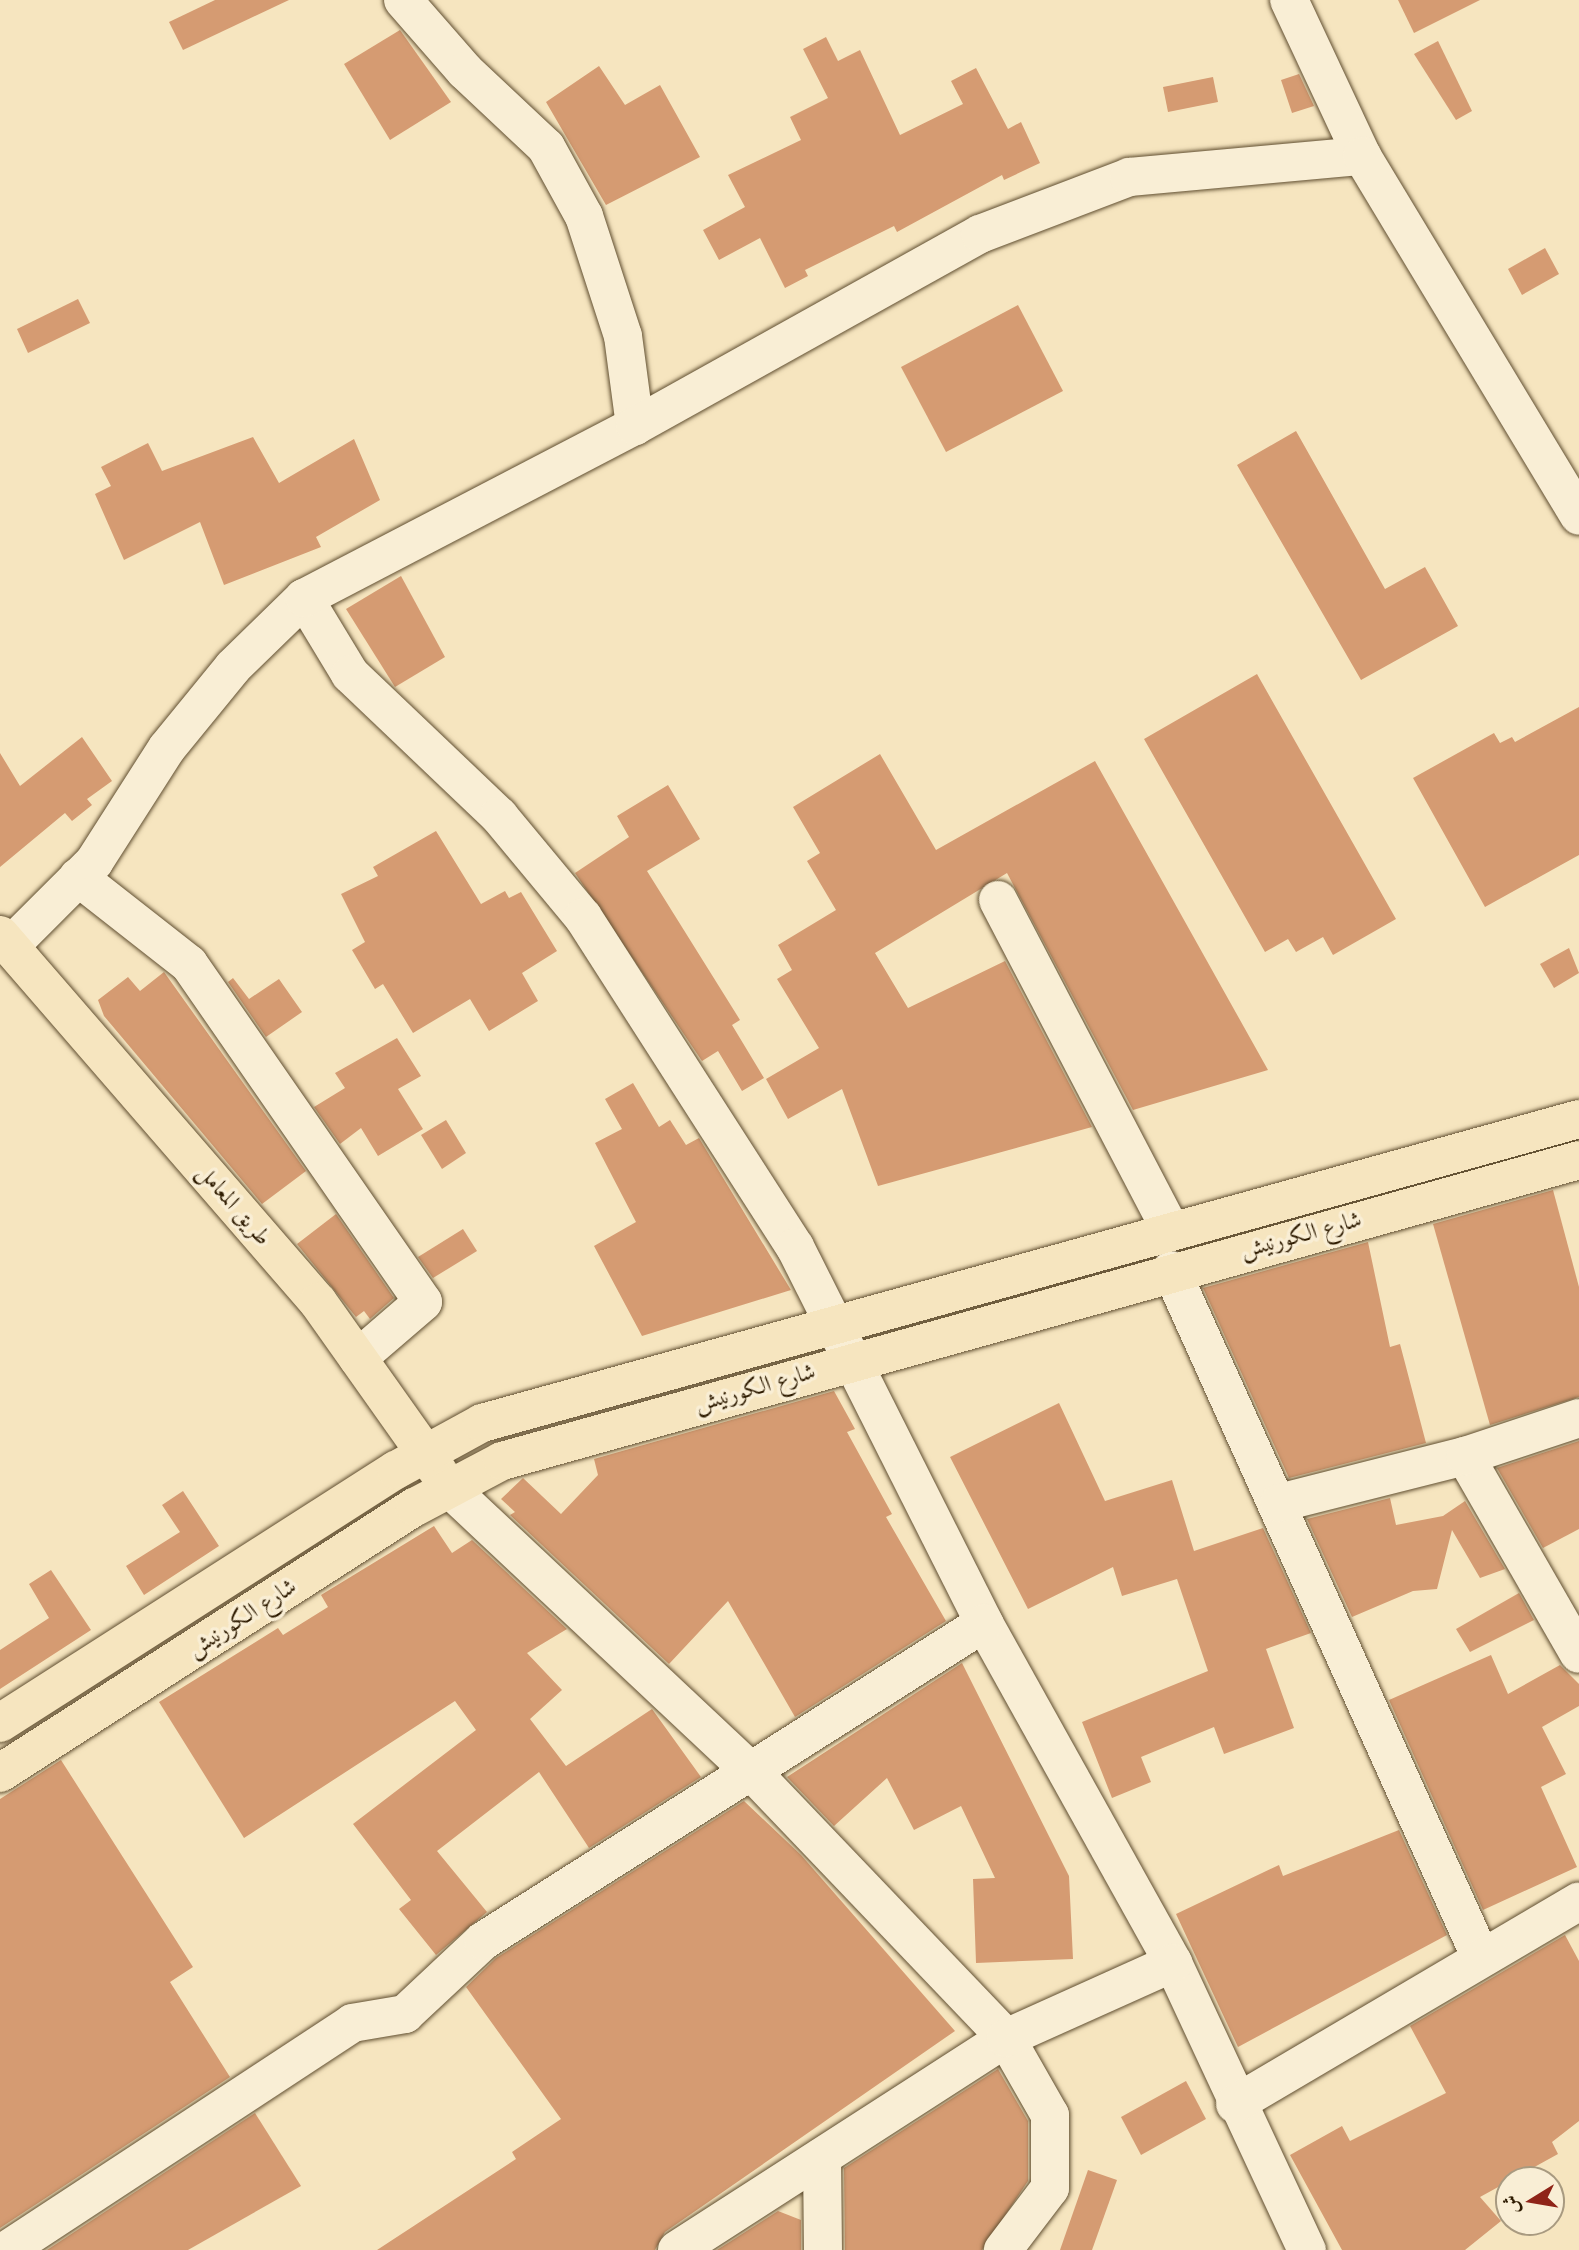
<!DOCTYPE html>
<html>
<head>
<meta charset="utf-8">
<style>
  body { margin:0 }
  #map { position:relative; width:1579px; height:2250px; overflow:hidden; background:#f6e5bf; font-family:Cardo,Amiri,serif }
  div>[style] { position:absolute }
  .building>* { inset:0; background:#d59b72 }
  .roads { filter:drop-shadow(0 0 2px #604e30) drop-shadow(0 0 2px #604e30) }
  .minor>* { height:38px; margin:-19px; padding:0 19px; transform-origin:19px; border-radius:19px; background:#f9eed5 }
  .major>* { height:38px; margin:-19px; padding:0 19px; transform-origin:19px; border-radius:19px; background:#f6e5bf }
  span { translate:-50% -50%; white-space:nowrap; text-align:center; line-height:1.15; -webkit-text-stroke:7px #f9eed5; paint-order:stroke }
  .street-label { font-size:23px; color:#2e1b00 }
  .north { position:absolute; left:1495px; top:2166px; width:70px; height:70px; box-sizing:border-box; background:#f9eed5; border:2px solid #a89a80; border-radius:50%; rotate:259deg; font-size:19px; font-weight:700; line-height:28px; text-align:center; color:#2e1b00 }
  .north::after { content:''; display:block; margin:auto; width:24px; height:32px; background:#8f2418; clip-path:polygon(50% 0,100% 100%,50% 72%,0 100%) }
</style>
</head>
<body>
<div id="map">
  <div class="building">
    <i style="clip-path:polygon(215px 0,289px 0,183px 50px,169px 22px)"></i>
    <i style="clip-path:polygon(1398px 0,1480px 0,1414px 33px)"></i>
    <i style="clip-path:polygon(400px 30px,451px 102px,390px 140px,344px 64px)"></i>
    <i style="clip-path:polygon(826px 37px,838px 61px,860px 50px,900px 135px,963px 104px,951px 81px,976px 68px,1008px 129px,1021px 122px,1040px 163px,1004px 180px,1002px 175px,897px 232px,894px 226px,805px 270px,808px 276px,785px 288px,760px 238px,719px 260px,703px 230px,745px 207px,728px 175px,801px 140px,790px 117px,828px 98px,803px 49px)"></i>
    <i style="clip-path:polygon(1438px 41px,1472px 111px,1456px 120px,1414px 54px)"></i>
    <i style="clip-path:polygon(599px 66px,625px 105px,660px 85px,700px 157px,606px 205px,546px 102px)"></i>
    <i style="clip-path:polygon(1299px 74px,1314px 106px,1292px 113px,1281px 80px)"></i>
    <i style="clip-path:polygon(1213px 77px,1218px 102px,1168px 112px,1163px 87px)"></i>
    <i style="clip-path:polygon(1545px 248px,1559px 274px,1522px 295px,1508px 269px)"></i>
    <i style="clip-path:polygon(78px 299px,90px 323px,28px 353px,17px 329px)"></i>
    <i style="clip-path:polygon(1018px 305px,1063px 391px,946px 452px,901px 367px)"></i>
    <i style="clip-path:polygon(1296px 431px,1385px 589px,1425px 567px,1458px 626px,1361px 680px,1237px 465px)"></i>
    <i style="clip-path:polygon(253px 437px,279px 483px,354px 439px,380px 500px,316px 537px,321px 547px,224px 585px,200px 522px,124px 560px,95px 494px,111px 486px,101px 467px,148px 443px,162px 471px)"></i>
    <i style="clip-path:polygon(401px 576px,445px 657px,395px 687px,346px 609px)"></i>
    <i style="clip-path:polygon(1257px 674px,1396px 919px,1333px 955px,1323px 937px,1296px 952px,1288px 939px,1265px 952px,1144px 739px)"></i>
    <i style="clip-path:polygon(1579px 707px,1579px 855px,1485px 907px,1413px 778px,1494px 733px,1500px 743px,1512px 737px,1515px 742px)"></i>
    <i style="clip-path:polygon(82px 737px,112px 781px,87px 799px,92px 805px,72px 821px,65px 813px,0 867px,0 753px,20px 786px)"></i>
    <i style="clip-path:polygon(880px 754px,936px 850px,1095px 761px,1268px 1070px,1133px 1110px,1007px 873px,875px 953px,908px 1008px,1005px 961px,1092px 1127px,878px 1186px,842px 1089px,788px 1119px,766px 1079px,819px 1048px,777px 979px,792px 970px,778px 945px,836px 910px,807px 861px,820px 853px,793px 807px)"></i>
    <i style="clip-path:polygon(668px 785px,700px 839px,647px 871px,740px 1020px,732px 1025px,764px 1078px,742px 1091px,718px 1051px,702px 1061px,575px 873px,629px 837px,617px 816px)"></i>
    <i style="clip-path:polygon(436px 831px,481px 904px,505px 891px,509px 898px,521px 892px,557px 951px,522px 973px,538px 1001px,489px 1031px,470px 999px,413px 1033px,383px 984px,375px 989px,352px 950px,365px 942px,341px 894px,378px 876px,373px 867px)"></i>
    <i style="clip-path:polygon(1569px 948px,1579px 973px,1554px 988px,1540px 964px)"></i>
    <i style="clip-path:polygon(164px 972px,306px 1171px,262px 1204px,104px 1016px,98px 1000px,128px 977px,140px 991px)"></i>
    <i style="clip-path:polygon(233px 978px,249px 999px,279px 979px,302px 1012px,266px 1037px,228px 982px)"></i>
    <i style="clip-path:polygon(397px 1038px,421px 1076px,398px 1089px,423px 1129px,378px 1156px,361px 1128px,340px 1144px,314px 1107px,345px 1088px,335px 1073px)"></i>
    <i style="clip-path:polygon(633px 1083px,659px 1127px,670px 1120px,686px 1145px,699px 1138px,791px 1290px,642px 1336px,594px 1246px,636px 1222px,595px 1143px,622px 1129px,605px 1099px)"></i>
    <i style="clip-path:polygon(446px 1120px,466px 1153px,442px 1169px,421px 1135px)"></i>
    <i style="clip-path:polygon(1553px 1190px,1579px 1287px,1579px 1397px,1490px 1425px,1433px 1224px)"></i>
    <i style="clip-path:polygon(336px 1214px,394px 1298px,370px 1319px,364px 1311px,356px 1317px,297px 1244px)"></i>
    <i style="clip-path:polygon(463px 1229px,477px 1251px,433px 1278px,418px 1257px)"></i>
    <i style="clip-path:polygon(1368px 1242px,1390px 1347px,1400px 1344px,1426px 1443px,1289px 1478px,1203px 1288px)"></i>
    <i style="clip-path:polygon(834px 1391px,855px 1429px,847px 1432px,892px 1514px,886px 1517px,946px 1621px,795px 1717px,728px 1601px,669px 1664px,510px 1515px,515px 1512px,501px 1499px,523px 1478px,561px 1514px,598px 1475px,594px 1459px)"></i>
    <i style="clip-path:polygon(1059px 1403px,1105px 1501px,1172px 1480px,1194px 1551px,1263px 1528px,1311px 1633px,1266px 1649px,1294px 1728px,1224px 1754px,1214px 1727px,1141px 1757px,1151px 1782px,1112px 1798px,1082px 1722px,1208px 1671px,1177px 1579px,1122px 1596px,1113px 1567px,1028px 1609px,950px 1457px)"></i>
    <i style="clip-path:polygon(1579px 1441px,1579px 1529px,1543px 1548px,1497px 1468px)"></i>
    <i style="clip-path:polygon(183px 1491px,219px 1546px,144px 1595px,126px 1566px,180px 1532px,162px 1505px)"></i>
    <i style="clip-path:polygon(1390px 1498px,1396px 1525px,1443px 1516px,1465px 1501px,1505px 1569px,1480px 1578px,1452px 1530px,1437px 1589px,1413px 1591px,1352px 1617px,1307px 1519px)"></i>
    <i style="clip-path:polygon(434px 1526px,452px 1553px,472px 1540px,567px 1629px,527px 1653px,562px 1690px,530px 1719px,566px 1766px,652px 1709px,701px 1777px,589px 1848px,539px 1772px,437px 1851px,487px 1912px,436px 1955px,399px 1909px,411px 1900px,353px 1824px,476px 1730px,455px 1701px,244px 1838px,159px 1702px,278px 1628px,283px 1635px,328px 1607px,321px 1595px)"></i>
    <i style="clip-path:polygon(51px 1570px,91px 1630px,0 1689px,0 1650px,49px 1618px,29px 1584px)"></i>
    <i style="clip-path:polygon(1519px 1593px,1534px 1620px,1470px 1652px,1456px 1629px)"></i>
    <i style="clip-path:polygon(1491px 1655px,1508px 1694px,1560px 1665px,1579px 1684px,1579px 1706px,1542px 1727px,1566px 1774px,1541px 1787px,1577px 1867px,1483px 1910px,1389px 1700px)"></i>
    <i style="clip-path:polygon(962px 1663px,1069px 1876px,1073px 1959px,976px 1963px,973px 1879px,995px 1878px,961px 1806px,914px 1830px,887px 1778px,834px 1826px,787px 1777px)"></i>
    <i style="clip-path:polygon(61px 1760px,193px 1967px,170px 1982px,230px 2077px,0 2228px,0 1799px)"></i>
    <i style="clip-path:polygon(744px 1801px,801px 1855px,955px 2031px,665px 2232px,655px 2250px,377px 2250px,516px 2159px,512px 2152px,561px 2119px,466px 1987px,496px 1958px)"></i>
    <i style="clip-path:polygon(1399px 1830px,1447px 1935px,1238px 2047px,1176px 1914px,1279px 1865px,1283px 1876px)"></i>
    <i style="clip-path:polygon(1565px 1935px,1579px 1961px,1579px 2121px,1552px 2142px,1558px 2154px,1480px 2197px,1501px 2221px,1465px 2250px,1342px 2250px,1290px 2155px,1342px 2126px,1350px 2141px,1446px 2093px,1410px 2026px)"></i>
    <i style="clip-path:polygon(998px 2069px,1028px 2121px,1028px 2181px,982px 2250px,845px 2250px,844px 2168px)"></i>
    <i style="clip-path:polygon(1186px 2081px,1206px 2119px,1141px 2155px,1121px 2117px)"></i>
    <i style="clip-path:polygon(255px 2113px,301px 2186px,188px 2250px,47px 2250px)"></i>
    <i style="clip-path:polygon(1088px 2170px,1117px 2180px,1092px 2250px,1060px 2250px)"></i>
    <i style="clip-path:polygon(778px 2211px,801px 2220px,801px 2250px,717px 2250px)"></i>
  </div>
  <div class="roads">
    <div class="minor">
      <i style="left:403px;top:0;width:94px;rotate:48.9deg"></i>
      <i style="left:465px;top:71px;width:111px;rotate:43.2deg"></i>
      <i style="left:546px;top:147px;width:79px;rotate:61.2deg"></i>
      <i style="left:584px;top:216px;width:126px;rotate:72deg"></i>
      <i style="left:623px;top:336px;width:91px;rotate:82.4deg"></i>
      <i style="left:1289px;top:0;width:172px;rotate:64.9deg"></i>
      <i style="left:304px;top:598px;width:89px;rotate:58.8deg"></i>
      <i style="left:350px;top:674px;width:206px;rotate:43.6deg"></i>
      <i style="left:499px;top:816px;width:131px;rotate:50.3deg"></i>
      <i style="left:583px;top:917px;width:392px;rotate:57.3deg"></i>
      <i style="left:795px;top:1247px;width:421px;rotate:63.3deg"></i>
      <i style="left:984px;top:1623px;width:389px;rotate:60.9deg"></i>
      <i style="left:1173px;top:1963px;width:317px;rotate:65deg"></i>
      <i style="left:78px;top:877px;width:141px;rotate:38.1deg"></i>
      <i style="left:189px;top:964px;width:411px;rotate:55.3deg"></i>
      <i style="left:423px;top:1302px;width:86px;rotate:139.3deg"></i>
      <i style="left:998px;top:900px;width:373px;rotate:62.4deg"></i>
      <i style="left:10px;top:946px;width:119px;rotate:-45deg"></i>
      <i style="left:94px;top:862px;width:135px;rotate:-57.4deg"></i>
      <i style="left:167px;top:748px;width:104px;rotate:-50.8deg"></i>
      <i style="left:233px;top:667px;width:99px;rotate:-44.2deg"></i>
      <i style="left:304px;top:598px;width:373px;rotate:-27.5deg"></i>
      <i style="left:635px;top:426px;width:395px;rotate:-29.1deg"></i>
      <i style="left:980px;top:234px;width:160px;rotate:-20.9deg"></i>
      <i style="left:1129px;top:177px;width:234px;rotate:-5.2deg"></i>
      <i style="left:1362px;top:156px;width:420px;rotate:58.9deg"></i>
      <i style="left:1171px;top:1270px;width:752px;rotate:65.75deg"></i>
      <i style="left:1465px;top:1456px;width:228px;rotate:60.1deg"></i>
      <i style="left:450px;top:1489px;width:417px;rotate:43.2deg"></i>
      <i style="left:754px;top:1774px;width:365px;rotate:46.3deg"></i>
      <i style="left:1006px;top:2038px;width:89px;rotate:60.3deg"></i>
      <i style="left:1050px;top:2115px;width:73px;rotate:90deg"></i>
      <i style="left:1050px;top:2188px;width:78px;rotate:127.2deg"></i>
      <i style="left:1279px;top:1503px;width:192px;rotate:-14.2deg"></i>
      <i style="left:1465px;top:1456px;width:120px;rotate:-18.4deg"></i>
      <i style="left:1235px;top:2104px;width:399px;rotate:-30.5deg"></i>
      <i style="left:822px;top:2157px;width:93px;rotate:89.4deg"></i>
      <i style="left:7px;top:2250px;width:413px;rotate:-33.3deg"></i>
      <i style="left:352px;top:2023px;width:54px;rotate:-9.6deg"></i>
      <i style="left:405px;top:2014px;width:107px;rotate:-43.1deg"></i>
      <i style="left:483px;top:1941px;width:593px;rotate:-32.4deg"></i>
      <i style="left:677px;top:2250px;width:391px;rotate:-32.8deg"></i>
      <i style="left:1006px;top:2038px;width:183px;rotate:-24.2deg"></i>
    </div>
    <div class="major">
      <i style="left:0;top:935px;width:486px;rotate:49.1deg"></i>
      <i style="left:318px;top:1302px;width:209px;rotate:54.7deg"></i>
      <i style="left:0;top:1723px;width:470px;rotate:-32.6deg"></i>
      <i style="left:396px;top:1470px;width:98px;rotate:-28.7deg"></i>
      <i style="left:482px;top:1423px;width:1138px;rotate:-15.49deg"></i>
      <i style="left:0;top:1773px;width:493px;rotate:-32.7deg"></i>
      <i style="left:415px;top:1507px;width:98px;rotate:-27.9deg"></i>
      <i style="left:502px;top:1461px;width:1118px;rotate:-15.61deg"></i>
    </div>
  </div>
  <div class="street-label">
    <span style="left:234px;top:1205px;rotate:49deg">طريق المعامل</span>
    <span style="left:1301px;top:1235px;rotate:-15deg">شارع الكورنيش</span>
    <span style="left:755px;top:1388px;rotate:-16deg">شارع الكورنيش</span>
    <span style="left:242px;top:1618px;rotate:-33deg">شارع الكورنيش</span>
  </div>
  <div class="north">ش</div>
</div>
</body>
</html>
